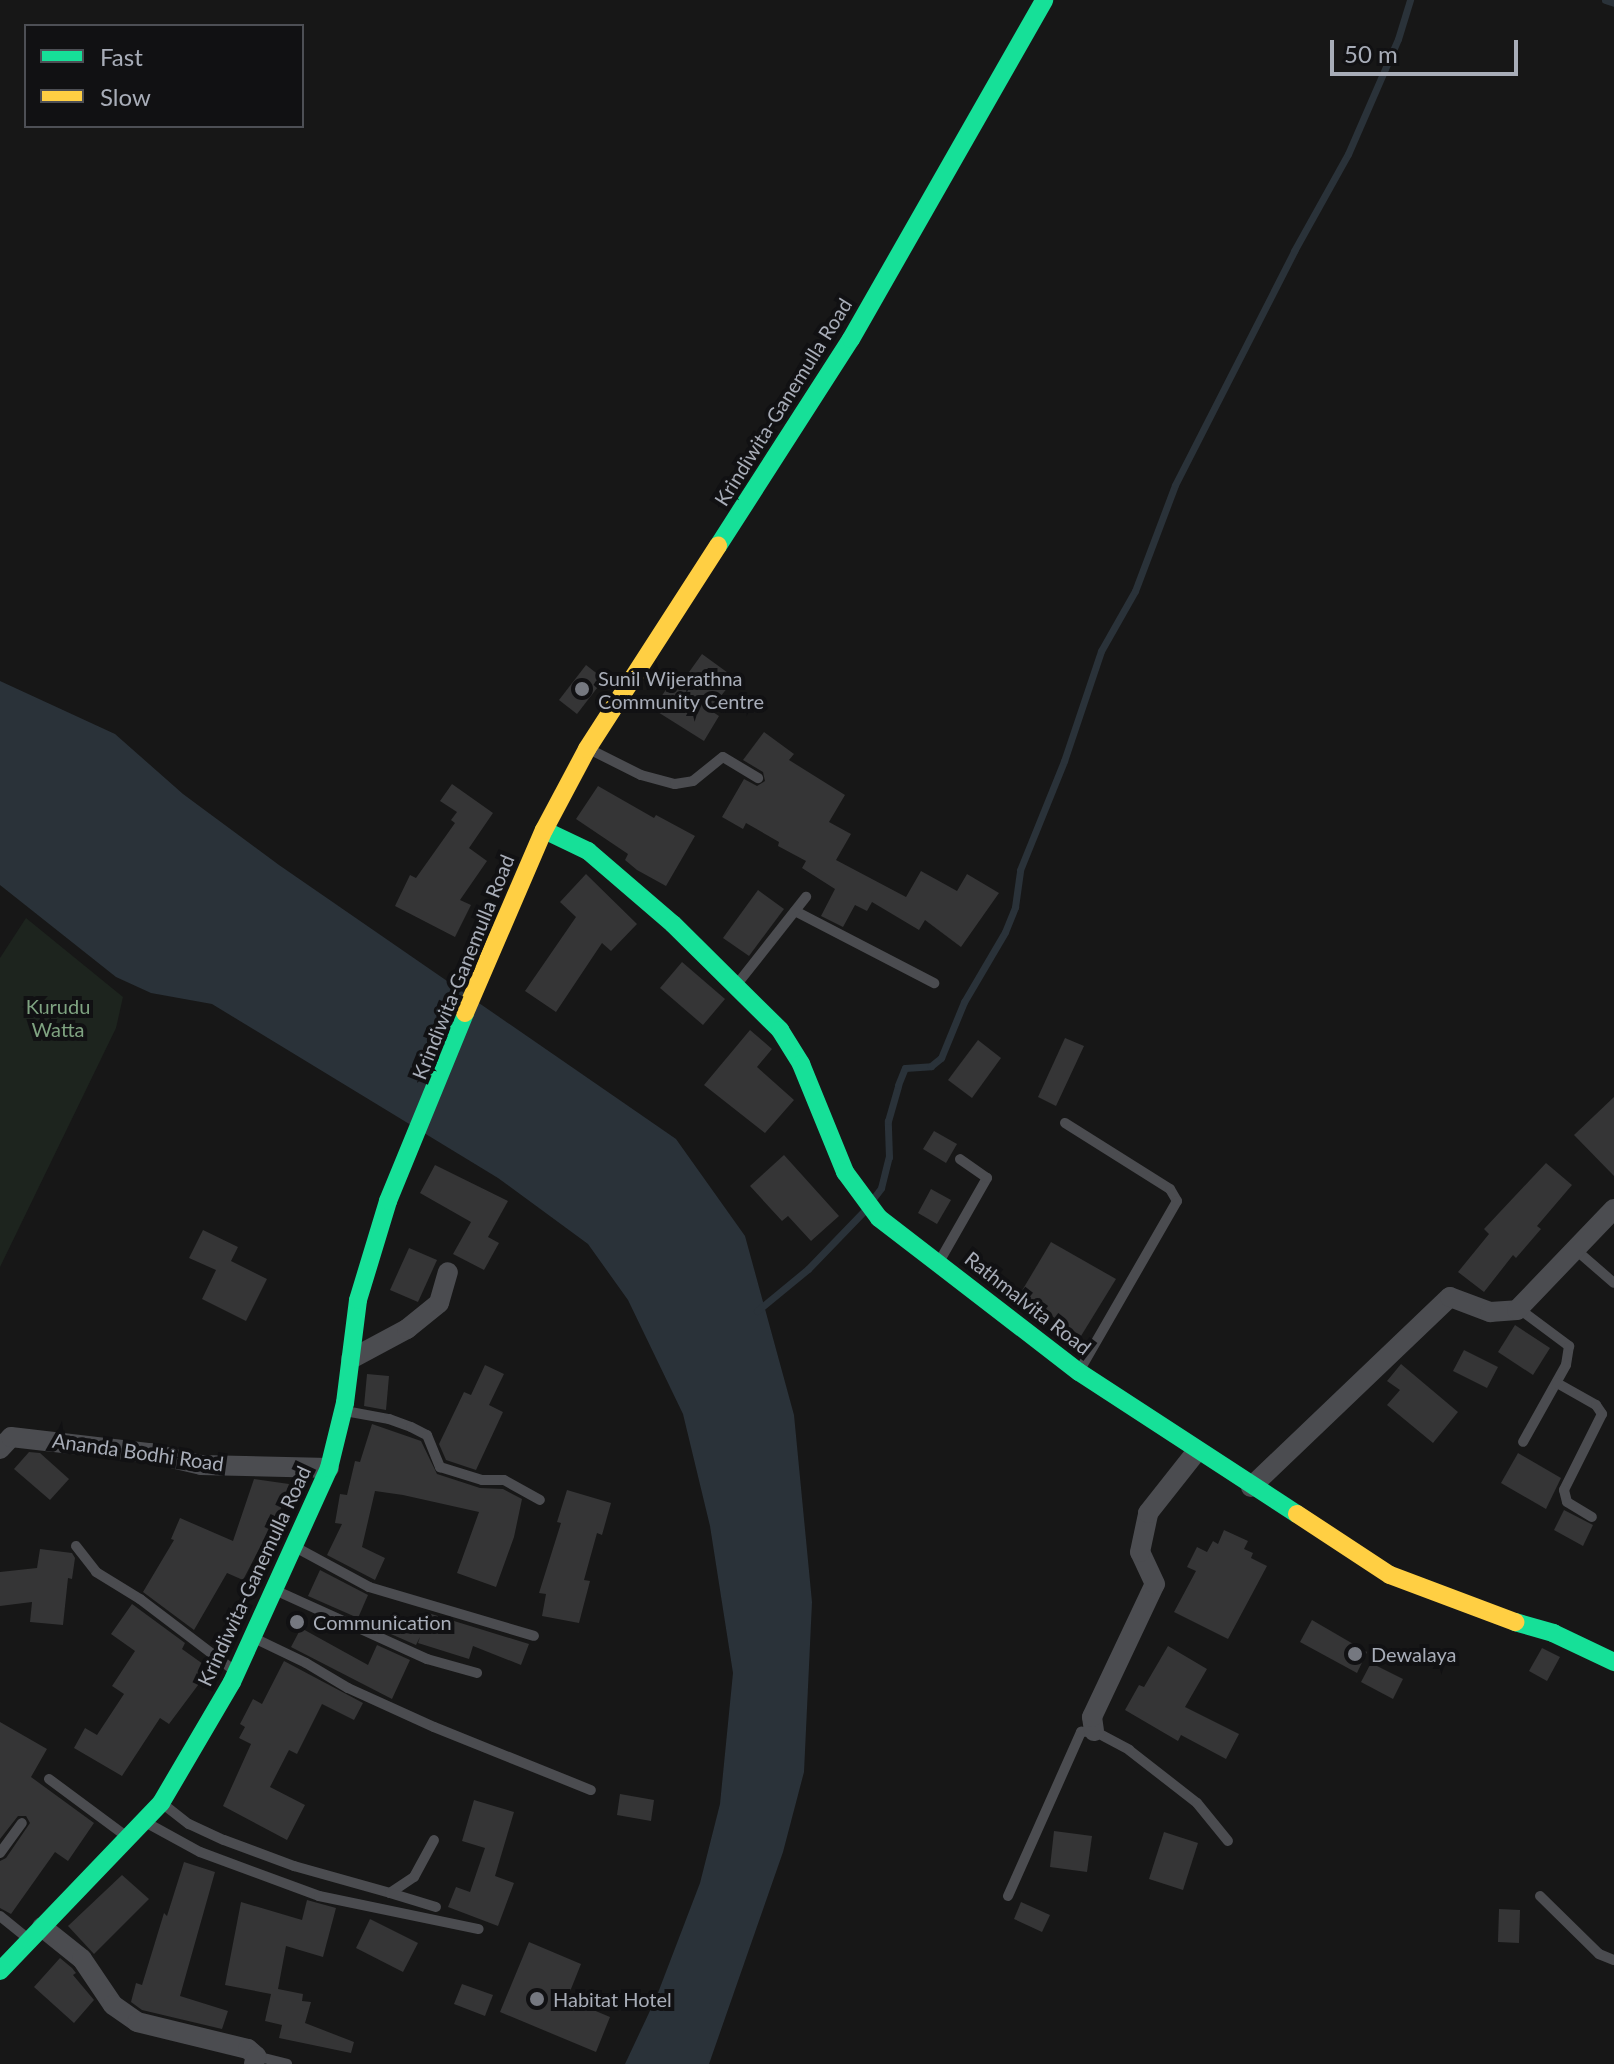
<!DOCTYPE html>
<html>
<head>
<meta charset="utf-8">
<style>
  body { margin:0 }
  #map { position:relative; width:1614px; height:2064px; overflow:hidden; background:#171717; font-family:Lato,sans-serif }
  div>[style] { position:absolute }
  .green>* { inset:0; background:#1d241e }
  .water>* { inset:0; background:#2a3239 }
  .stream>* { height:7px; margin:-3.5px; padding:0 3.5px; transform-origin:3.5px; border-radius:3.5px; background:#2a3239 }
  .building>* { inset:0; background:#353536 }
  .lane>* { height:10px; margin:-5px; padding:0 5px; transform-origin:5px; border-radius:5px; background:#4b4c50 }
  .street>* { height:20px; margin:-10px; padding:0 10px; transform-origin:10px; border-radius:10px; background:#4b4c50 }
  .fast>* { height:18px; margin:-9px; padding:0 9px; transform-origin:9px; border-radius:9px; background:#16e098 }
  .slow>* { height:18px; margin:-9px; padding:0 9px; transform-origin:9px; border-radius:9px; background:#ffcf43 }
  .dots>* { width:22px; height:22px; translate:-50% -50%; box-sizing:border-box; border:4px solid #111113; border-radius:50% }
  span { translate:-50% -50%; white-space:nowrap; text-align:center; line-height:1.15; -webkit-text-stroke:8px #111113; paint-order:stroke }
  .street-label { font-size:20px; color:#a8adb8 }
  .poi-label { font-size:20px; color:#a8adb8 }
  .left { translate:0 -50%; text-align:left }
  .park-label { font-size:20px; color:#7fa381 }
  .legend { position:absolute; left:24px; top:24px; width:280px; height:104px; box-sizing:border-box; background:#111113; border:2px solid #4d4f55; margin:0; padding:10px 14px; list-style:none; font-size:24px; color:#a8adb8 }
  .legend li { display:flex; align-items:center; gap:16px; height:40px }
  .legend b { width:40px; border:2px solid #4d4f55 }
  .scale { position:absolute; left:1330px; top:40px; width:188px; height:36px; box-sizing:border-box; border:4px solid #a8adb8; border-top:0; padding-left:10px; font-size:24px; line-height:28px; white-space:nowrap; color:#a8adb8; -webkit-text-stroke:6px #111113; paint-order:stroke }
</style>
</head>
<body>
<div id="map">
  <div class="green">
    <i style="clip-path:polygon(26px 918px,123px 997px,116px 1028px,0 1267px,0 958px)"></i>
  </div>
  <div class="water">
    <i style="clip-path:polygon(0 681px,115px 734px,183px 794px,279px 865px,676px 1139px,745px 1236px,794px 1415px,812px 1602px,804px 1772px,783px 1852px,709px 2064px,625px 2064px,656px 1998px,700px 1883px,720px 1804px,733px 1673px,710px 1526px,683px 1414px,628px 1300px,588px 1244px,498px 1178px,212px 1004px,151px 993px,116px 977px,0 885px)"></i>
  </div>
  <div class="stream">
    <i style="left:1605px;top:0;width:9px;rotate:18deg"></i>
    <i style="left:872px;top:1200px;width:15px;rotate:-53deg"></i>
    <i style="left:881px;top:1188px;width:32px;rotate:-76deg"></i>
    <i style="left:889px;top:1157px;width:36px;rotate:-92deg"></i>
    <i style="left:888px;top:1121px;width:37px;rotate:-74deg"></i>
    <i style="left:898px;top:1085px;width:18px;rotate:-68deg"></i>
    <i style="left:905px;top:1068px;width:26px;rotate:-4deg"></i>
    <i style="left:931px;top:1066px;width:13px;rotate:-39deg"></i>
    <i style="left:941px;top:1058px;width:61px;rotate:-67.7deg"></i>
    <i style="left:964px;top:1002px;width:81px;rotate:-59.6deg"></i>
    <i style="left:1005px;top:932px;width:27px;rotate:-68deg"></i>
    <i style="left:1015px;top:907px;width:37px;rotate:-82deg"></i>
    <i style="left:1020px;top:870px;width:118px;rotate:-68deg"></i>
    <i style="left:1064px;top:761px;width:116px;rotate:-71.4deg"></i>
    <i style="left:1101px;top:651px;width:69px;rotate:-60.5deg"></i>
    <i style="left:1135px;top:591px;width:113px;rotate:-69.3deg"></i>
    <i style="left:1175px;top:485px;width:263px;rotate:-63deg"></i>
    <i style="left:1294px;top:251px;width:111px;rotate:-60.9deg"></i>
    <i style="left:1348px;top:154px;width:125px;rotate:-66.5deg"></i>
    <i style="left:1398px;top:39px;width:41px;rotate:-72.9deg"></i>
    <i style="left:757px;top:1311px;width:66px;rotate:-39.5deg"></i>
    <i style="left:808px;top:1269px;width:82px;rotate:-46deg"></i>
  </div>
  <div class="building">
    <i style="clip-path:polygon(702px 654px,735px 678px,710px 710px,719px 716px,704px 741px,653px 709px,667px 688px,674px 693px)"></i>
    <i style="clip-path:polygon(586px 665px,604px 679px,577px 714px,559px 700px)"></i>
    <i style="clip-path:polygon(764px 732px,794px 754px,789px 760px,845px 795px,829px 822px,851px 834px,836px 860px,906px 897px,921px 871px,957px 891px,967px 874px,999px 893px,961px 947px,925px 920px,919px 930px,872px 902px,867px 911px,855px 905px,843px 927px,821px 916px,835px 889px,802px 868px,806px 861px,778px 846px,779px 842px,746px 823px,743px 829px,722px 817px,744px 779px,757px 786px,765px 781px,763px 772px,743px 760px)"></i>
    <i style="clip-path:polygon(452px 784px,493px 813px,469px 848px,487px 861px,460px 900px,471px 905px,455px 937px,395px 906px,410px 875px,416px 878px,455px 823px,451px 820px,457px 812px,440px 801px)"></i>
    <i style="clip-path:polygon(598px 786px,654px 818px,656px 815px,695px 836px,666px 886px,637px 870px,625px 860px,628px 854px,576px 819px)"></i>
    <i style="clip-path:polygon(586px 874px,637px 924px,611px 951px,602px 943px,556px 1012px,525px 991px,576px 917px,560px 902px)"></i>
    <i style="clip-path:polygon(758px 890px,784px 909px,749px 956px,723px 938px)"></i>
    <i style="clip-path:polygon(682px 962px,725px 999px,703px 1025px,660px 988px)"></i>
    <i style="clip-path:polygon(750px 1030px,772px 1049px,757px 1067px,794px 1100px,765px 1133px,704px 1085px)"></i>
    <i style="clip-path:polygon(1065px 1038px,1084px 1046px,1056px 1106px,1038px 1097px)"></i>
    <i style="clip-path:polygon(978px 1040px,1001px 1058px,972px 1098px,948px 1080px)"></i>
    <i style="clip-path:polygon(1614px 1097px,1614px 1176px,1574px 1135px)"></i>
    <i style="clip-path:polygon(934px 1131px,957px 1144px,946px 1163px,923px 1149px)"></i>
    <i style="clip-path:polygon(784px 1155px,839px 1216px,811px 1241px,788px 1216px,782px 1221px,750px 1186px)"></i>
    <i style="clip-path:polygon(1546px 1163px,1572px 1185px,1537px 1226px,1541px 1229px,1516px 1258px,1513px 1255px,1484px 1292px,1458px 1272px,1489px 1234px,1484px 1229px)"></i>
    <i style="clip-path:polygon(435px 1165px,508px 1201px,488px 1237px,499px 1243px,484px 1270px,453px 1254px,471px 1222px,420px 1193px)"></i>
    <i style="clip-path:polygon(931px 1189px,951px 1200px,937px 1224px,918px 1213px)"></i>
    <i style="clip-path:polygon(203px 1230px,238px 1247px,231px 1261px,267px 1279px,246px 1321px,202px 1299px,216px 1270px,189px 1258px)"></i>
    <i style="clip-path:polygon(1051px 1242px,1116px 1279px,1081px 1336px,1020px 1294px)"></i>
    <i style="clip-path:polygon(409px 1248px,437px 1260px,418px 1302px,390px 1290px)"></i>
    <i style="clip-path:polygon(1515px 1325px,1550px 1348px,1533px 1375px,1498px 1352px)"></i>
    <i style="clip-path:polygon(1464px 1350px,1498px 1367px,1487px 1388px,1453px 1371px)"></i>
    <i style="clip-path:polygon(1401px 1364px,1458px 1412px,1433px 1443px,1387px 1405px,1400px 1390px,1387px 1381px)"></i>
    <i style="clip-path:polygon(485px 1365px,504px 1374px,489px 1405px,503px 1412px,476px 1470px,446px 1460px,439px 1444px,464px 1392px,471px 1395px)"></i>
    <i style="clip-path:polygon(367px 1374px,389px 1376px,386px 1410px,364px 1406px)"></i>
    <i style="clip-path:polygon(372px 1424px,421px 1441px,437px 1474px,480px 1488px,503px 1489px,522px 1499px,514px 1537px,496px 1587px,457px 1573px,479px 1512px,403px 1495px,375px 1491px,362px 1547px,385px 1558px,375px 1580px,327px 1555px,342px 1524px,335px 1523px,340px 1494px,347px 1495px,355px 1461px,360px 1462px)"></i>
    <i style="clip-path:polygon(29px 1452px,40px 1453px,69px 1479px,50px 1500px,14px 1469px)"></i>
    <i style="clip-path:polygon(1518px 1453px,1561px 1478px,1546px 1509px,1501px 1483px)"></i>
    <i style="clip-path:polygon(254px 1479px,289px 1484px,274px 1529px,270px 1528px,243px 1580px,227px 1573px,194px 1630px,143px 1592px,174px 1540px,171px 1539px,180px 1518px,233px 1541px)"></i>
    <i style="clip-path:polygon(567px 1490px,611px 1503px,602px 1535px,597px 1533px,584px 1580px,590px 1581px,579px 1623px,542px 1616px,546px 1594px,539px 1593px,561px 1523px,557px 1522px)"></i>
    <i style="clip-path:polygon(1564px 1510px,1593px 1525px,1583px 1546px,1554px 1530px)"></i>
    <i style="clip-path:polygon(1224px 1530px,1248px 1541px,1244px 1549px,1253px 1553px,1251px 1558px,1267px 1566px,1228px 1639px,1174px 1612px,1196px 1571px,1187px 1567px,1197px 1547px,1207px 1552px,1213px 1541px,1218px 1544px)"></i>
    <i style="clip-path:polygon(40px 1549px,72px 1553px,75px 1558px,72px 1579px,68px 1578px,63px 1625px,30px 1622px,32px 1602px,0 1606px,0 1572px,37px 1568px)"></i>
    <i style="clip-path:polygon(320px 1570px,368px 1595px,358px 1618px,308px 1596px)"></i>
    <i style="clip-path:polygon(132px 1604px,185px 1643px,182px 1649px,210px 1669px,169px 1724px,160px 1718px,122px 1776px,74px 1748px,85px 1728px,97px 1735px,124px 1694px,112px 1686px,135px 1651px,111px 1634px)"></i>
    <i style="clip-path:polygon(392px 1613px,423px 1627px,428px 1613px,529px 1644px,521px 1665px,473px 1646px,469px 1659px,418px 1643px,420px 1637px,416px 1645px,384px 1631px)"></i>
    <i style="clip-path:polygon(1312px 1620px,1367px 1652px,1357px 1673px,1300px 1642px)"></i>
    <i style="clip-path:polygon(301px 1628px,368px 1665px,377px 1645px,410px 1660px,392px 1699px,291px 1647px)"></i>
    <i style="clip-path:polygon(1168px 1646px,1207px 1669px,1185px 1707px,1239px 1734px,1226px 1759px,1181px 1735px,1178px 1741px,1125px 1710px,1139px 1685px,1144px 1687px)"></i>
    <i style="clip-path:polygon(1542px 1648px,1560px 1657px,1547px 1681px,1529px 1671px)"></i>
    <i style="clip-path:polygon(284px 1661px,363px 1703px,354px 1720px,322px 1704px,297px 1754px,289px 1750px,270px 1787px,305px 1805px,287px 1840px,223px 1806px,251px 1744px,239px 1738px,245px 1727px,240px 1724px,253px 1699px,262px 1704px)"></i>
    <i style="clip-path:polygon(1371px 1663px,1403px 1679px,1393px 1699px,1361px 1682px)"></i>
    <i style="clip-path:polygon(0 1722px,47px 1749px,31px 1777px,94px 1823px,68px 1861px,55px 1852px,11px 1914px,0 1908px,0 1861px,6px 1858px,30px 1823px,26px 1816px,18px 1816px,0 1839px)"></i>
    <i style="clip-path:polygon(620px 1794px,654px 1800px,651px 1821px,617px 1815px)"></i>
    <i style="clip-path:polygon(474px 1800px,514px 1812px,495px 1876px,514px 1883px,498px 1926px,448px 1907px,456px 1887px,470px 1892px,485px 1848px,462px 1841px)"></i>
    <i style="clip-path:polygon(1054px 1831px,1092px 1836px,1087px 1872px,1050px 1867px)"></i>
    <i style="clip-path:polygon(1164px 1832px,1198px 1843px,1183px 1890px,1149px 1879px)"></i>
    <i style="clip-path:polygon(184px 1862px,215px 1872px,180px 1996px,228px 2011px,222px 2029px,142px 2010px,131px 2002px,136px 1983px,142px 1985px,164px 1913px,167px 1916px)"></i>
    <i style="clip-path:polygon(122px 1875px,149px 1899px,94px 1954px,68px 1926px)"></i>
    <i style="clip-path:polygon(307px 1900px,336px 1908px,323px 1957px,286px 1946px,278px 1989px,303px 1994px,302px 2001px,311px 2002px,305px 2023px,354px 2042px,351px 2053px,279px 2038px,282px 2025px,265px 2021px,271px 1994px,225px 1985px,241px 1902px,302px 1920px)"></i>
    <i style="clip-path:polygon(1021px 1902px,1050px 1915px,1042px 1932px,1014px 1919px)"></i>
    <i style="clip-path:polygon(1499px 1909px,1520px 1910px,1519px 1943px,1498px 1942px)"></i>
    <i style="clip-path:polygon(370px 1919px,418px 1943px,403px 1972px,356px 1948px)"></i>
    <i style="clip-path:polygon(529px 1942px,581px 1964px,567px 1999px,610px 2017px,596px 2052px,500px 2012px)"></i>
    <i style="clip-path:polygon(60px 1958px,72px 1968px,76px 1973px,73px 1975px,94px 2000px,74px 2023px,34px 1987px)"></i>
    <i style="clip-path:polygon(462px 1984px,493px 1995px,485px 2016px,454px 2004px)"></i>
  </div>
  <div class="lane">
    <i style="left:589px;top:749px;width:58px;rotate:26.6deg"></i>
    <i style="left:641px;top:775px;width:35px;rotate:15deg"></i>
    <i style="left:675px;top:784px;width:18px;rotate:-9deg"></i>
    <i style="left:693px;top:781px;width:38px;rotate:-39deg"></i>
    <i style="left:723px;top:757px;width:41px;rotate:31deg"></i>
    <i style="left:795px;top:911px;width:157px;rotate:27.4deg"></i>
    <i style="left:738px;top:983px;width:110px;rotate:-51.7deg"></i>
    <i style="left:1065px;top:1123px;width:124px;rotate:32.2deg"></i>
    <i style="left:1170px;top:1189px;width:14px;rotate:60deg"></i>
    <i style="left:1177px;top:1201px;width:195px;rotate:119.9deg"></i>
    <i style="left:1576px;top:1250px;width:50px;rotate:41deg"></i>
    <i style="left:939px;top:1262px;width:97px;rotate:-60.3deg"></i>
    <i style="left:987px;top:1178px;width:33px;rotate:-145deg"></i>
    <i style="left:1518px;top:1308px;width:64px;rotate:36.7deg"></i>
    <i style="left:1569px;top:1346px;width:19px;rotate:99deg"></i>
    <i style="left:1566px;top:1365px;width:88px;rotate:119.2deg"></i>
    <i style="left:1557px;top:1383px;width:45px;rotate:29.4deg"></i>
    <i style="left:1596px;top:1405px;width:11px;rotate:56deg"></i>
    <i style="left:1602px;top:1414px;width:85px;rotate:116.6deg"></i>
    <i style="left:1564px;top:1490px;width:12px;rotate:76deg"></i>
    <i style="left:1567px;top:1502px;width:29px;rotate:31deg"></i>
    <i style="left:345px;top:1411px;width:45px;rotate:10.3deg"></i>
    <i style="left:389px;top:1419px;width:23px;rotate:20deg"></i>
    <i style="left:411px;top:1427px;width:18px;rotate:27deg"></i>
    <i style="left:427px;top:1435px;width:35px;rotate:68deg"></i>
    <i style="left:440px;top:1467px;width:44px;rotate:17.2deg"></i>
    <i style="left:482px;top:1480px;width:22px"></i>
    <i style="left:504px;top:1480px;width:41px;rotate:29.1deg"></i>
    <i style="left:76px;top:1546px;width:33px;rotate:52deg"></i>
    <i style="left:96px;top:1572px;width:52px;rotate:31.5deg"></i>
    <i style="left:140px;top:1599px;width:119px;rotate:37.2deg"></i>
    <i style="left:297px;top:1548px;width:82px;rotate:28.4deg"></i>
    <i style="left:369px;top:1587px;width:172px;rotate:16.5deg"></i>
    <i style="left:277px;top:1591px;width:165px;rotate:24.4deg"></i>
    <i style="left:427px;top:1659px;width:52px;rotate:15.6deg"></i>
    <i style="left:256px;top:1639px;width:55px;rotate:25.6deg"></i>
    <i style="left:306px;top:1663px;width:49px;rotate:30.8deg"></i>
    <i style="left:348px;top:1688px;width:94px;rotate:24.4deg"></i>
    <i style="left:434px;top:1727px;width:169px;rotate:21.9deg"></i>
    <i style="left:49px;top:1779px;width:97px;rotate:36.6deg"></i>
    <i style="left:163px;top:1804px;width:33px;rotate:38deg"></i>
    <i style="left:189px;top:1824px;width:38px;rotate:25deg"></i>
    <i style="left:224px;top:1840px;width:75px;rotate:20.4deg"></i>
    <i style="left:294px;top:1866px;width:100px;rotate:15.7deg"></i>
    <i style="left:390px;top:1893px;width:29px;rotate:-34deg"></i>
    <i style="left:414px;top:1877px;width:42px;rotate:-61.6deg"></i>
    <i style="left:147px;top:1823px;width:60px;rotate:28.7deg"></i>
    <i style="left:200px;top:1852px;width:127px;rotate:20.3deg"></i>
    <i style="left:319px;top:1896px;width:163px;rotate:11.7deg"></i>
    <i style="left:0;top:1853px;width:37px;rotate:-54deg"></i>
    <i style="left:390px;top:1893px;width:48px;rotate:16.9deg"></i>
    <i style="left:1008px;top:1896px;width:180px;rotate:-66deg"></i>
    <i style="left:1081px;top:1732px;width:13px;rotate:-4deg"></i>
    <i style="left:1094px;top:1731px;width:40px;rotate:28deg"></i>
    <i style="left:1129px;top:1750px;width:86px;rotate:37.9deg"></i>
    <i style="left:1197px;top:1803px;width:49px;rotate:50.8deg"></i>
    <i style="left:1540px;top:1896px;width:83px;rotate:44.5deg"></i>
    <i style="left:1599px;top:1954px;width:16px;rotate:22deg"></i>
    <i style="left:0;top:1916px;width:36px;rotate:39deg"></i>
    <i style="left:256px;top:2056px;width:32px;rotate:14deg"></i>
  </div>
  <div class="street">
    <i style="left:351px;top:1359px;width:64px;rotate:-28.2deg"></i>
    <i style="left:407px;top:1329px;width:41px;rotate:-39.1deg"></i>
    <i style="left:439px;top:1303px;width:32px;rotate:-74deg"></i>
    <i style="left:0;top:1449px;width:16px;rotate:-47deg"></i>
    <i style="left:11px;top:1437px;width:140px;rotate:6.6deg"></i>
    <i style="left:150px;top:1453px;width:52px;rotate:13.2deg"></i>
    <i style="left:201px;top:1465px;width:128px;rotate:1.3deg"></i>
    <i style="left:1251px;top:1487px;width:275px;rotate:-43.7deg"></i>
    <i style="left:1450px;top:1297px;width:43px;rotate:20.6deg"></i>
    <i style="left:1490px;top:1312px;width:27px;rotate:-4deg"></i>
    <i style="left:1517px;top:1310px;width:140px;rotate:-46.2deg"></i>
    <i style="left:1094px;top:1731px;width:14px;rotate:-98deg"></i>
    <i style="left:1092px;top:1717px;width:147px;rotate:-64.7deg"></i>
    <i style="left:1155px;top:1584px;width:35px;rotate:-115deg"></i>
    <i style="left:1140px;top:1552px;width:40px;rotate:-78deg"></i>
    <i style="left:1148px;top:1513px;width:79px;rotate:-51.7deg"></i>
    <i style="left:42px;top:1927px;width:51px;rotate:38.7deg"></i>
    <i style="left:82px;top:1959px;width:55px;rotate:56deg"></i>
    <i style="left:113px;top:2005px;width:29px;rotate:35deg"></i>
    <i style="left:137px;top:2022px;width:114px;rotate:13.7deg"></i>
    <i style="left:248px;top:2049px;width:11px;rotate:41deg"></i>
    <i style="left:256px;top:2056px;width:8px;rotate:104deg"></i>
  </div>
  <div class="fast">
    <i style="left:718px;top:546px;width:246px;rotate:-57.3deg"></i>
    <i style="left:851px;top:339px;width:390px;rotate:-60.3deg"></i>
    <i style="left:544px;top:830px;width:49px;rotate:25.5deg"></i>
    <i style="left:588px;top:851px;width:112px;rotate:40.7deg"></i>
    <i style="left:673px;top:924px;width:151px;rotate:44.7deg"></i>
    <i style="left:780px;top:1030px;width:40px;rotate:58deg"></i>
    <i style="left:801px;top:1064px;width:117px;rotate:67.8deg"></i>
    <i style="left:845px;top:1172px;width:57px;rotate:53.5deg"></i>
    <i style="left:879px;top:1218px;width:252px;rotate:37.6deg"></i>
    <i style="left:1079px;top:1372px;width:260px;rotate:33.1deg"></i>
    <i style="left:1515px;top:1622px;width:40px;rotate:16deg"></i>
    <i style="left:1553px;top:1633px;width:68px;rotate:25.4deg"></i>
    <i style="left:0;top:1971px;width:233px;rotate:-46.2deg"></i>
    <i style="left:161px;top:1803px;width:140px;rotate:-59.6deg"></i>
    <i style="left:232px;top:1682px;width:235px;rotate:-65.6deg"></i>
    <i style="left:329px;top:1468px;width:67px;rotate:-76.2deg"></i>
    <i style="left:345px;top:1403px;width:104px;rotate:-82.8deg"></i>
    <i style="left:358px;top:1300px;width:103px;rotate:-73.1deg"></i>
    <i style="left:388px;top:1201px;width:203px;rotate:-67.7deg"></i>
  </div>
  <div class="slow">
    <i style="left:465px;top:1013px;width:199px;rotate:-66.7deg"></i>
    <i style="left:544px;top:830px;width:92px;rotate:-62deg"></i>
    <i style="left:587px;top:749px;width:242px;rotate:-57.2deg"></i>
    <i style="left:1297px;top:1514px;width:111px;rotate:33.3deg"></i>
    <i style="left:1390px;top:1575px;width:134px;rotate:20.6deg"></i>
  </div>
  <div class="dots">
    <i style="left:582px;top:689px;background:#757880"></i>
    <i style="left:297px;top:1622px;background:#757880"></i>
    <i style="left:1355px;top:1654px;background:#757880"></i>
    <i style="left:537px;top:1999px;background:#757880"></i>
  </div>
  <div class="street-label">
    <span style="left:783px;top:402px;rotate:-58deg">Krindiwita-Ganemulla Road</span>
    <span style="left:463px;top:967px;rotate:-68deg">Krindiwita-Ganemulla Road</span>
    <span style="left:1028px;top:1303px;rotate:38deg">Rathmalvita Road</span>
    <span style="left:138px;top:1452px;rotate:8deg">Ananda Bodhi Road</span>
    <span style="left:254px;top:1576px;rotate:-65deg">Krindiwita-Ganemulla Road</span>
  </div>
  <div class="poi-label">
    <span class="left" style="left:598px;top:690px">Sunil Wijerathna<br>Community Centre</span>
    <span class="left" style="left:313px;top:1622px">Communication</span>
    <span class="left" style="left:1371px;top:1654px">Dewalaya</span>
    <span class="left" style="left:553px;top:1999px">Habitat Hotel</span>
  </div>
  <div class="park-label">
    <span style="left:58px;top:1018px">Kurudu<br>Watta</span>
  </div>
  <ul class="legend">
  <li><b style="height:10px;background:#16e098"></b>Fast</li>
  <li><b style="height:10px;background:#ffcf43"></b>Slow</li>
  </ul>
  <div class="scale">50 m</div>
</div>
</body>
</html>
